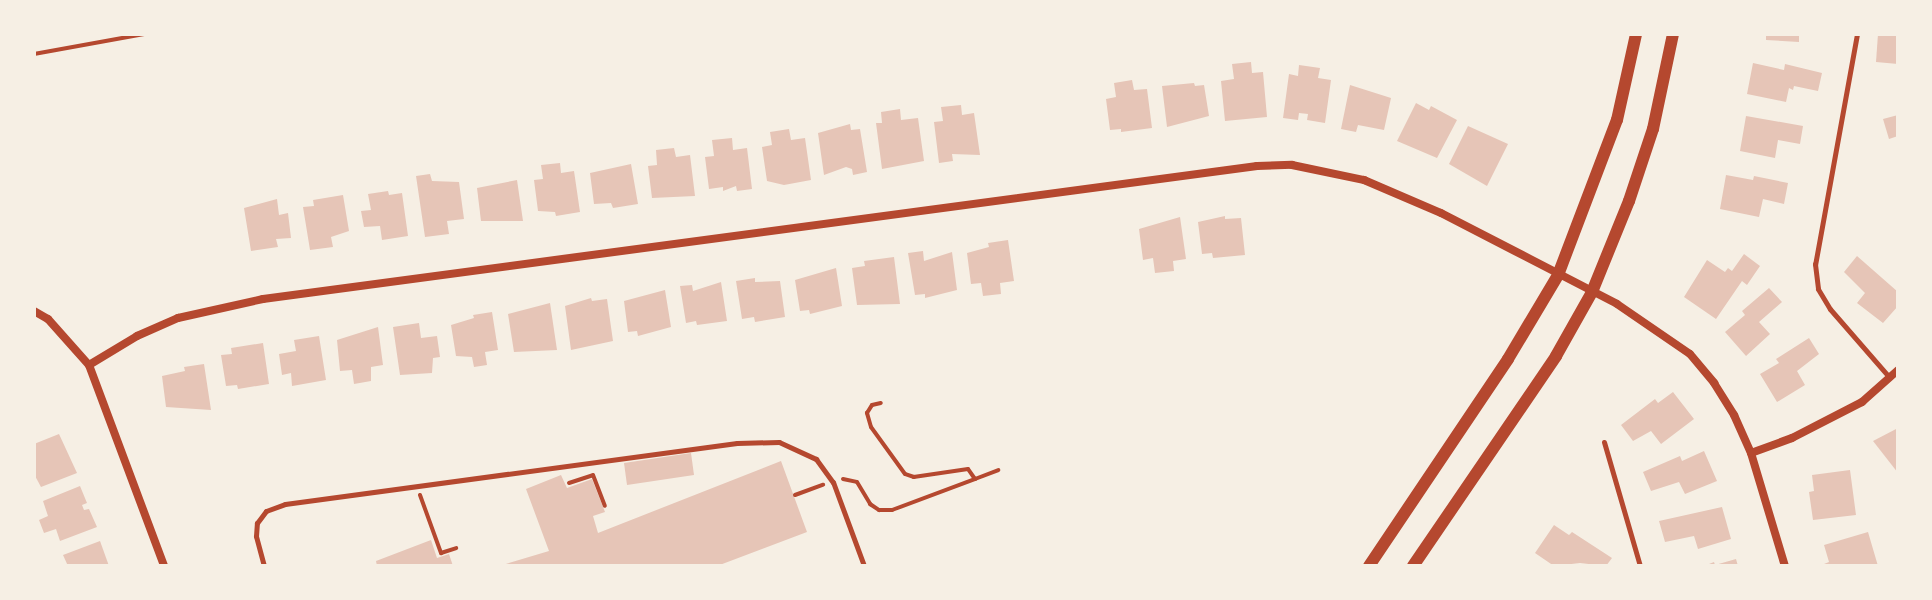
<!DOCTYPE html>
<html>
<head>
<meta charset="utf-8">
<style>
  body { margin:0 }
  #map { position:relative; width:1932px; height:600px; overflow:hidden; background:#f6efe4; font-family:"Golos Text",sans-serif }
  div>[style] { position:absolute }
  .building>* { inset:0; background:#e6c5b7 }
  .path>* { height:4px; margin:-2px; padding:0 2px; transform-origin:2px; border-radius:2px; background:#b5482f }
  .service>* { height:5px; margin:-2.5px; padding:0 2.5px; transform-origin:2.5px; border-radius:2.5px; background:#b5482f }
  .minor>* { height:8px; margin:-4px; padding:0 4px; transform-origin:4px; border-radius:4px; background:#b5482f }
  .tertiary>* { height:12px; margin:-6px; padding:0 6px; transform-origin:6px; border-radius:6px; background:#b5482f }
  span { translate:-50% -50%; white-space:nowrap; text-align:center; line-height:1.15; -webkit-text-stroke:7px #f6efe4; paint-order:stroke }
  .frame { position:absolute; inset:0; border:36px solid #f6efe4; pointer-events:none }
</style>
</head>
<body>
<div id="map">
  <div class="building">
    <i style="clip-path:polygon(1766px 34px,1799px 34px,1799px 42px,1766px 40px)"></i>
    <i style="clip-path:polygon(1878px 34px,1898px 34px,1898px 64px,1876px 62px)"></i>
    <i style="clip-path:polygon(1251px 62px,1252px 73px,1263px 72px,1267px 117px,1225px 121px,1221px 81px,1234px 79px,1232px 64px)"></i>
    <i style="clip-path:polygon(1753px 63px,1784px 70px,1785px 64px,1822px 73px,1818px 91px,1794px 86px,1793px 90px,1789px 88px,1786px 102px,1747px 94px)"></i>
    <i style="clip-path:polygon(1299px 65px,1320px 68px,1318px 78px,1331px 80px,1325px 123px,1307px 120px,1308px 114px,1299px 113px,1298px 120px,1283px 118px,1289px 74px,1298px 76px)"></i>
    <i style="clip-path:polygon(1132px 80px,1134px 90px,1147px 89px,1152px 128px,1121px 132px,1121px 129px,1110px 130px,1106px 99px,1116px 97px,1114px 83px)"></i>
    <i style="clip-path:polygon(1194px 83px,1195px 86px,1204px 85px,1209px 116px,1167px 127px,1162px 86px)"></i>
    <i style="clip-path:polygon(1350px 85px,1391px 98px,1384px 130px,1358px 125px,1356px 132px,1341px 129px)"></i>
    <i style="clip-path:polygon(1416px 103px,1429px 110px,1431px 106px,1457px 120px,1437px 158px,1397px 141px)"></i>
    <i style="clip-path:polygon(961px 105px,962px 115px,974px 113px,980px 155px,952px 154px,953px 161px,939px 163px,934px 122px,943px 121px,941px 107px)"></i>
    <i style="clip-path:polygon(900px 109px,901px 120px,918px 118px,924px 161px,882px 169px,876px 123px,882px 123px,881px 112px)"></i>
    <i style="clip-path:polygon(1898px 115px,1898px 136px,1889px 139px,1883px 119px)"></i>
    <i style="clip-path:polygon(1746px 116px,1803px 126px,1800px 144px,1778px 140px,1775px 158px,1740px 151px)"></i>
    <i style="clip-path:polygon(850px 124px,851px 130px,860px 129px,867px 172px,853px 175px,852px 169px,846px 167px,824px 175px,818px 133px)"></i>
    <i style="clip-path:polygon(1468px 126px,1508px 144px,1487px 186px,1449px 164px)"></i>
    <i style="clip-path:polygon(789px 129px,791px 140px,805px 138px,811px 180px,784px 185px,767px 181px,762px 147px,772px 145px,770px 132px)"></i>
    <i style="clip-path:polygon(732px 138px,733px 150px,747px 148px,752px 189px,737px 191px,736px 186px,723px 191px,723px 187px,709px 189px,705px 157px,714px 156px,712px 140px)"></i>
    <i style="clip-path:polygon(674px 148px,676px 157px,690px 155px,695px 196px,652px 198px,648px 166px,657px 165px,656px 150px)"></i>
    <i style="clip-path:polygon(560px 163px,561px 173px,574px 171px,580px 212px,556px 216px,555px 212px,538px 211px,534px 180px,543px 179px,541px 165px)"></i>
    <i style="clip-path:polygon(631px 164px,638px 204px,613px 208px,611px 203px,594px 204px,590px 173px)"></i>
    <i style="clip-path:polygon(430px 174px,432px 181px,459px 182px,464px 219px,447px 221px,449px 234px,425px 237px,416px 176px)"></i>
    <i style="clip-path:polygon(1726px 175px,1753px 180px,1754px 176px,1788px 183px,1784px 204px,1763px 199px,1759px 217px,1720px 209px)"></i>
    <i style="clip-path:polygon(517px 180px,523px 221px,481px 221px,477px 188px)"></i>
    <i style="clip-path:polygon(388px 191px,389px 195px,402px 193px,408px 236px,382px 240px,380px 226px,364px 227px,361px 211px,371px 210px,368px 194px)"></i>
    <i style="clip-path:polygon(343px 195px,349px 231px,331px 237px,333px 247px,310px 250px,303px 207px,314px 206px,313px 200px)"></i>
    <i style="clip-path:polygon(277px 199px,279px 215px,288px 213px,291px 238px,276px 239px,278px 247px,251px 251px,244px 208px)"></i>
    <i style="clip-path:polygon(1225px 216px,1225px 219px,1241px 218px,1245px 255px,1213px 258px,1212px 253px,1202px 254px,1198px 222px)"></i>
    <i style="clip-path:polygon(1180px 217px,1186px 259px,1173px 261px,1174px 271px,1155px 273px,1153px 258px,1143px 260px,1139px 229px)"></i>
    <i style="clip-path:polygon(1008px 240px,1014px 281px,1000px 283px,1001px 294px,983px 296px,981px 283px,971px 284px,967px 253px,989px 247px,988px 243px)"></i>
    <i style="clip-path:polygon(923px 251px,924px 261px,952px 252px,957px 290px,925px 298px,925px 294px,915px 295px,908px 253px)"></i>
    <i style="clip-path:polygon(1744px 254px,1760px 266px,1747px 285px,1742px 281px,1716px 319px,1684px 297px,1707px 260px,1725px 272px,1728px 268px,1732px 271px)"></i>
    <i style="clip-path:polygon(1857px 256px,1898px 292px,1898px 306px,1883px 323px,1857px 303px,1865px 293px,1844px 272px)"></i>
    <i style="clip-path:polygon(894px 257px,900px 304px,857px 305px,852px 268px,865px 266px,864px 261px)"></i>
    <i style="clip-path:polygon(836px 268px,842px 306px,810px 314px,809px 310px,800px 311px,795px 280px)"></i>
    <i style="clip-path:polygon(755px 278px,755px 282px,780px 281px,785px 317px,755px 322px,754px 317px,742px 319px,736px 281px)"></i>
    <i style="clip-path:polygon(721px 282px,727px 321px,697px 325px,696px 321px,686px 323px,680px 286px,692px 285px,693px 291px)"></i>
    <i style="clip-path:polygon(1769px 288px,1782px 302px,1759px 322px,1770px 334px,1746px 356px,1725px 332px,1745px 315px,1742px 311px)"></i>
    <i style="clip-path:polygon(665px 290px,671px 327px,638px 336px,637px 331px,628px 332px,624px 301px)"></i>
    <i style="clip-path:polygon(591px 298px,592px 301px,607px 299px,613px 341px,571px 350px,565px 306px)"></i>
    <i style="clip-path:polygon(550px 303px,557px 350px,514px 352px,508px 314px)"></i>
    <i style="clip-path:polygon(492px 312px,498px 350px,485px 352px,487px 365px,474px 367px,472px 357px,456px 356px,451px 325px,474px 318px,473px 315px)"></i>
    <i style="clip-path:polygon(419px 323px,421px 338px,437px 336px,440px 357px,433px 358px,432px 373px,400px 375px,393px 327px)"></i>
    <i style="clip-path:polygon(378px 327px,383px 365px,371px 367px,371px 381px,354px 384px,352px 370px,340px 371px,337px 340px)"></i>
    <i style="clip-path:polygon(319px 336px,326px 380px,292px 386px,291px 373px,282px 375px,279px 354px,296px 351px,294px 340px)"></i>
    <i style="clip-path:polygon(1809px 338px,1819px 354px,1797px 371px,1805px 385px,1777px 402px,1760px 374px,1779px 363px,1776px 359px)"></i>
    <i style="clip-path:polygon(263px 343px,269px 384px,238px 389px,237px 385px,226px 386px,221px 355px,232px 354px,231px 348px)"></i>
    <i style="clip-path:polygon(204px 364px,211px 410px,166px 407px,162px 376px,185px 371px,184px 367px)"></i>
    <i style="clip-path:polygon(1673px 392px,1694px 419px,1661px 444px,1651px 431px,1633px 441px,1621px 425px,1655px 399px,1658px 403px)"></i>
    <i style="clip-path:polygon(1898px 428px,1898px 473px,1873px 441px)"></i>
    <i style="clip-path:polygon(59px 434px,77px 473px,41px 487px,34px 474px,34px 444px)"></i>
    <i style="clip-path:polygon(1704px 451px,1717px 481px,1685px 494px,1679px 482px,1651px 491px,1643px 472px,1680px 456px,1682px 461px)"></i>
    <i style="clip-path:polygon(691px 453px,694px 475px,627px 485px,624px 463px)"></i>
    <i style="clip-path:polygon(781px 461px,807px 532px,717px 566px,499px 566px,549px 551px,526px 489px,561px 475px,567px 488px,592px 479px,605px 512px,593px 516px,598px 533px)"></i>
    <i style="clip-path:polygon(1850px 470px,1856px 515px,1813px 520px,1809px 492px,1814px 491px,1812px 475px)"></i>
    <i style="clip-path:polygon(80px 486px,87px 503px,82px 505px,84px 510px,89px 509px,97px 527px,60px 541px,56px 529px,44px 533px,39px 520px,48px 516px,43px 501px)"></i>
    <i style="clip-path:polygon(1722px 507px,1731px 539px,1698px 549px,1694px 536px,1665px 542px,1659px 521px)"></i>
    <i style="clip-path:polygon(1554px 525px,1569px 535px,1572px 532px,1612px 558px,1606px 566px,1580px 563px,1554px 566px,1535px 553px)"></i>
    <i style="clip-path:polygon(1868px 532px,1878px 566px,1819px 566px,1829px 562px,1824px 545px)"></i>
    <i style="clip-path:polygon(431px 540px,437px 558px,449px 554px,453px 566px,377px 566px,376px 561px)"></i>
    <i style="clip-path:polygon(100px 541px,109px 566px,68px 566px,63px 555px)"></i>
    <i style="clip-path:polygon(1736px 559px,1738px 566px,1704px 566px,1714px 562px,1715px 565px)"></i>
  </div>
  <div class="path">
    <i style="left:34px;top:54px;width:112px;rotate:-10.3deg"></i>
    <i style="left:843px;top:479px;width:14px;rotate:12deg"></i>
    <i style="left:857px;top:482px;width:26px;rotate:59deg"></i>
    <i style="left:870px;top:504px;width:11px;rotate:34deg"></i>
    <i style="left:879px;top:510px;width:13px"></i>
    <i style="left:892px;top:510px;width:89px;rotate:-20.5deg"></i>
    <i style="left:975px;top:479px;width:12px;rotate:-125deg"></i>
    <i style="left:968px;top:469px;width:55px;rotate:171.6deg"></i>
    <i style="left:914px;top:477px;width:9px;rotate:-162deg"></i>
    <i style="left:905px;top:474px;width:58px;rotate:-125.9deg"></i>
    <i style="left:871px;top:427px;width:15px;rotate:-106deg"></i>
    <i style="left:867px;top:413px;width:9px;rotate:-58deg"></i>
    <i style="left:872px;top:405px;width:9px;rotate:-13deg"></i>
    <i style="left:975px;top:479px;width:25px;rotate:-21deg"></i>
    <i style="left:569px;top:483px;width:25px;rotate:-18deg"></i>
    <i style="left:593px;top:475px;width:33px;rotate:69deg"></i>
    <i style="left:420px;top:495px;width:62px;rotate:70.1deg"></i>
    <i style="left:441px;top:553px;width:16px;rotate:-18deg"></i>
    <i style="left:795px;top:495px;width:30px;rotate:-20deg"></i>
  </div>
  <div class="service">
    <i style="left:1857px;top:34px;width:234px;rotate:100.3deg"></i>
    <i style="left:1815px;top:264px;width:25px;rotate:83deg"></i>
    <i style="left:1818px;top:289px;width:23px;rotate:59deg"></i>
    <i style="left:1830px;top:309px;width:91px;rotate:49deg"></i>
    <i style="left:1604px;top:442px;width:129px;rotate:73.8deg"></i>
    <i style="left:264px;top:566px;width:31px;rotate:-105deg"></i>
    <i style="left:256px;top:536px;width:13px;rotate:-86deg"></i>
    <i style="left:257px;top:523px;width:15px;rotate:-53deg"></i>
    <i style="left:266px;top:511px;width:20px;rotate:-20deg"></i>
    <i style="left:285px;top:504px;width:456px;rotate:-7.7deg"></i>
    <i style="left:737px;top:443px;width:42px;rotate:-1.4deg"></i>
    <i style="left:779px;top:442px;width:41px;rotate:24.7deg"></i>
    <i style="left:816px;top:459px;width:29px;rotate:54deg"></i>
    <i style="left:833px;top:482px;width:90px;rotate:69.7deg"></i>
  </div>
  <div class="minor">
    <i style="left:34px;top:311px;width:16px;rotate:30deg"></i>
    <i style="left:48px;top:319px;width:62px;rotate:48.3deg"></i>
    <i style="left:89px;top:365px;width:215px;rotate:69.5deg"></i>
    <i style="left:89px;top:365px;width:56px;rotate:-31.1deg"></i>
    <i style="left:137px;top:336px;width:45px;rotate:-23.7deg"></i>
    <i style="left:178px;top:318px;width:87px;rotate:-12.6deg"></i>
    <i style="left:263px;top:299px;width:1003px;rotate:-7.62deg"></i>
    <i style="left:1257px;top:166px;width:35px;rotate:-2deg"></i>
    <i style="left:1292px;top:165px;width:74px;rotate:11.8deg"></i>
    <i style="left:1364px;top:180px;width:84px;rotate:23.2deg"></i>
    <i style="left:1441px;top:213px;width:198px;rotate:27.3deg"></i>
    <i style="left:1617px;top:304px;width:88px;rotate:34.4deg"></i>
    <i style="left:1690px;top:354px;width:38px;rotate:50deg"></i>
    <i style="left:1714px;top:383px;width:38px;rotate:58deg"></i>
    <i style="left:1734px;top:415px;width:42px;rotate:65.9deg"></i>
    <i style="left:1751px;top:453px;width:118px;rotate:73.3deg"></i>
    <i style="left:1751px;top:453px;width:44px;rotate:-20.1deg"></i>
    <i style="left:1792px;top:438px;width:79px;rotate:-27.2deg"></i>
    <i style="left:1862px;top:402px;width:48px;rotate:-41.6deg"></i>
  </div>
  <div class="tertiary">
    <i style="left:1369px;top:566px;width:249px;rotate:-56.1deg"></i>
    <i style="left:1508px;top:359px;width:98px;rotate:-59.2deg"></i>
    <i style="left:1558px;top:275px;width:166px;rotate:-69.2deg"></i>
    <i style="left:1617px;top:120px;width:88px;rotate:-77.5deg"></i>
    <i style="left:1413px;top:566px;width:254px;rotate:-55.7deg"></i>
    <i style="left:1556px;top:356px;width:73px;rotate:-60.6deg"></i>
    <i style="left:1592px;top:292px;width:98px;rotate:-67.9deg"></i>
    <i style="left:1629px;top:201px;width:76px;rotate:-71.6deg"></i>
    <i style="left:1653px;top:129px;width:97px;rotate:-78.1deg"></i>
  </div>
  <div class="frame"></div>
</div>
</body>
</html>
